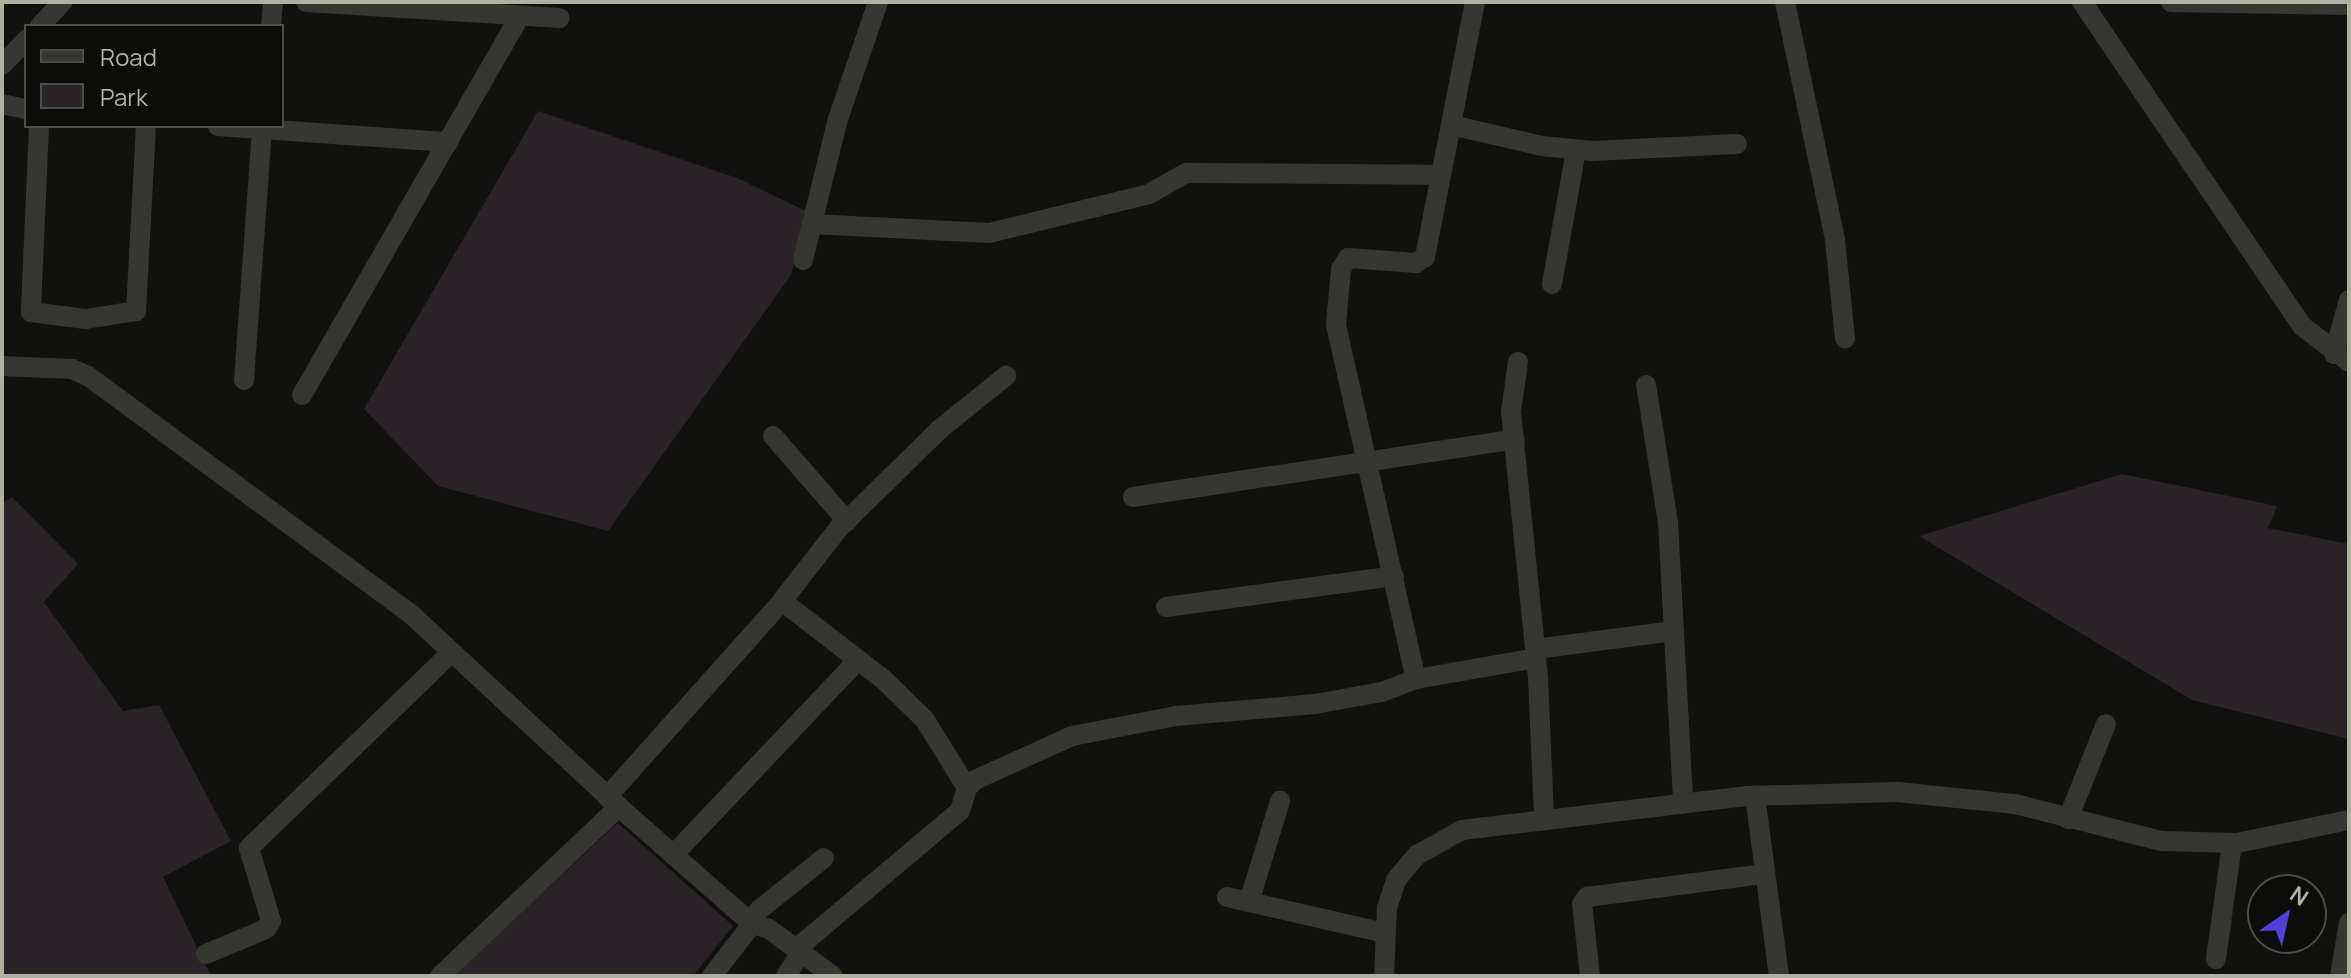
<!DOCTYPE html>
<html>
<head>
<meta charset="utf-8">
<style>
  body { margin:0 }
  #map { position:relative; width:2351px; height:978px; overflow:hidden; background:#111110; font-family:Manrope,sans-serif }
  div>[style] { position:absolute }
  .green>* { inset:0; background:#2a2327 }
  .minor>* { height:20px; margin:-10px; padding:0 10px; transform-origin:10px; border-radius:10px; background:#363733 }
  span { translate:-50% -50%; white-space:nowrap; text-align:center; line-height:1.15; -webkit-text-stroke:8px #0c0c0b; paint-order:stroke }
  .frame { position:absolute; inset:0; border:4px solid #aeb0a3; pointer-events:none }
  .legend { position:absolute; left:24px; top:24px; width:260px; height:104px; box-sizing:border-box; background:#0c0c0b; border:2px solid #4d4e48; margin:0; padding:10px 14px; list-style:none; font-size:24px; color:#aeb0a3 }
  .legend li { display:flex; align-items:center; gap:16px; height:40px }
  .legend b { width:40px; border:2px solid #4d4e48 }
  .north { position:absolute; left:2247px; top:874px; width:80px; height:80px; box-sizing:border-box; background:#0c0c0b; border:2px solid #4d4e48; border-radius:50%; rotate:34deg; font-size:22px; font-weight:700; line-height:32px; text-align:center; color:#aeb0a3 }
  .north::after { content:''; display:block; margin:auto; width:28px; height:36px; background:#5141d8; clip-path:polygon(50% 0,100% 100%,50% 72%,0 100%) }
</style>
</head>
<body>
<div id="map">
  <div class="green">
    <i style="clip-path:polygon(538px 111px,737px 178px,806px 211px,791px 275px,608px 531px,438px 486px,364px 409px)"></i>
    <i style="clip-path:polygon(2122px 474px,2277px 506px,2268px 528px,2349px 544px,2349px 739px,2192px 700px,1919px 536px)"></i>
    <i style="clip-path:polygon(12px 497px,78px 564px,44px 602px,123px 711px,159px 705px,231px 841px,163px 877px,211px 976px,2px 976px,2px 503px)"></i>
    <i style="clip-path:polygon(618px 823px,733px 926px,693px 976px,453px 976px)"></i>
  </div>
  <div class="minor">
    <i style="left:306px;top:2px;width:254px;rotate:3.6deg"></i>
    <i style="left:1475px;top:2px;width:260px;rotate:101.1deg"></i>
    <i style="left:1425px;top:257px;width:11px;rotate:146deg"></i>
    <i style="left:1416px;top:263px;width:68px;rotate:-175.8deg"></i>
    <i style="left:1348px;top:258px;width:13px;rotate:122deg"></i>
    <i style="left:1341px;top:269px;width:56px;rotate:95.1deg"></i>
    <i style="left:1336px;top:325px;width:363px;rotate:77.3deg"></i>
    <i style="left:1416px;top:679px;width:122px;rotate:-9.9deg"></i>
    <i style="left:1785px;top:2px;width:243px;rotate:78.1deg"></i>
    <i style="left:1835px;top:240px;width:99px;rotate:84.2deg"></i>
    <i style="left:2082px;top:2px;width:392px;rotate:55.8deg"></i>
    <i style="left:2302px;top:326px;width:59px;rotate:37.5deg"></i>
    <i style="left:2171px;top:2px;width:178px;rotate:1deg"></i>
    <i style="left:40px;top:26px;width:33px;rotate:-47deg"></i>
    <i style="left:271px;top:26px;width:24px;rotate:-85deg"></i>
    <i style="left:2px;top:65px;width:35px;rotate:-46deg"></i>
    <i style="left:2px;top:104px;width:25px;rotate:12deg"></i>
    <i style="left:1451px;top:125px;width:93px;rotate:13deg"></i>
    <i style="left:1542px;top:146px;width:51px;rotate:5.6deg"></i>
    <i style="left:1593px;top:151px;width:144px;rotate:-2.8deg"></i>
    <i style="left:39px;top:126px;width:186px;rotate:92.5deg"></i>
    <i style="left:31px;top:312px;width:55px;rotate:7.3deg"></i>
    <i style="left:86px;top:319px;width:51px;rotate:-9.1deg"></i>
    <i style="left:136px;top:311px;width:185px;rotate:-86.9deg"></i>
    <i style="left:218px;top:126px;width:231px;rotate:4deg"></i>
    <i style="left:812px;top:224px;width:177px;rotate:2.9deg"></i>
    <i style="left:989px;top:233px;width:165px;rotate:-13.7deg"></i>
    <i style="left:1149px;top:194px;width:43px;rotate:-29.6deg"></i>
    <i style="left:1186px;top:173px;width:255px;rotate:0.4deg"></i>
    <i style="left:803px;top:260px;width:145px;rotate:-76.1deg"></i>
    <i style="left:838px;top:119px;width:124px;rotate:-71.1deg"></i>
    <i style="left:1552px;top:284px;width:136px;rotate:-79.8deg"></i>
    <i style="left:2334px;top:354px;width:56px;rotate:-74.5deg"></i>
    <i style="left:1518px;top:362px;width:50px;rotate:98deg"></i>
    <i style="left:1511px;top:412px;width:267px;rotate:84.2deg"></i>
    <i style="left:1538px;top:678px;width:140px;rotate:87.5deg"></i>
    <i style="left:2px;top:366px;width:70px;rotate:2.5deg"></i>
    <i style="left:72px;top:369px;width:17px;rotate:24deg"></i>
    <i style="left:88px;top:376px;width:404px;rotate:36.4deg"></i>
    <i style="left:413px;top:616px;width:281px;rotate:42.8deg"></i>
    <i style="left:244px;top:380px;width:255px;rotate:-85.9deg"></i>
    <i style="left:1646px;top:385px;width:139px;rotate:80.9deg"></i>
    <i style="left:1668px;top:522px;width:281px;rotate:86.9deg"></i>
    <i style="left:302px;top:395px;width:437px;rotate:-60.1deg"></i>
    <i style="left:773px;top:436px;width:113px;rotate:49deg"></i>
    <i style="left:1133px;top:497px;width:386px;rotate:-8.6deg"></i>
    <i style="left:782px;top:601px;width:128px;rotate:37.7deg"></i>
    <i style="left:883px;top:679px;width:59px;rotate:44.3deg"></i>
    <i style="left:925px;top:720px;width:80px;rotate:58.3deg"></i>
    <i style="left:1166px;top:607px;width:230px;rotate:-7.7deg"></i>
    <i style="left:1535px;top:649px;width:140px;rotate:-7.4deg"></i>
    <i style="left:1755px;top:796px;width:182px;rotate:82.4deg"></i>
    <i style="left:607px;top:797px;width:263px;rotate:-48.2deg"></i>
    <i style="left:782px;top:601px;width:91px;rotate:-52.1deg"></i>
    <i style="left:838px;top:529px;width:143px;rotate:-44.4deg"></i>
    <i style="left:940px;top:429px;width:85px;rotate:-38.8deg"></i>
    <i style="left:2068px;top:819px;width:102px;rotate:-68.2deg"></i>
    <i style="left:673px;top:855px;width:269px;rotate:-46.5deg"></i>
    <i style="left:1227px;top:897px;width:162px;rotate:12.8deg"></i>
    <i style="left:1249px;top:902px;width:106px;rotate:-72.9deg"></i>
    <i style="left:796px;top:949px;width:214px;rotate:-40.1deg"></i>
    <i style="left:960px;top:811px;width:24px;rotate:-73deg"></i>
    <i style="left:967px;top:788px;width:11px;rotate:-45deg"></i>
    <i style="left:975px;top:780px;width:107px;rotate:-24.4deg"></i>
    <i style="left:1072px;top:736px;width:106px;rotate:-10.9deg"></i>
    <i style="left:1176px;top:716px;width:140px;rotate:-4.9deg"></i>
    <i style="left:1315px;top:704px;width:68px;rotate:-10.2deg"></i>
    <i style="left:1382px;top:692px;width:36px;rotate:-21deg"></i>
    <i style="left:206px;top:954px;width:65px;rotate:-22.6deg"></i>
    <i style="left:266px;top:929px;width:9px;rotate:-58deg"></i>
    <i style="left:271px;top:921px;width:76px;rotate:-106.8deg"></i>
    <i style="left:249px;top:848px;width:281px;rotate:-44deg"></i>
    <i style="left:2216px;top:959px;width:117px;rotate:-82.1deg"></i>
    <i style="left:440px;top:976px;width:246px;rotate:-43.4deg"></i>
    <i style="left:619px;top:807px;width:177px;rotate:41.3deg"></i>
    <i style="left:752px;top:924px;width:16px;rotate:-63deg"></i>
    <i style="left:759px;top:910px;width:83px;rotate:-38.7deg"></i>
    <i style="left:712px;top:976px;width:66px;rotate:-52.4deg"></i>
    <i style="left:752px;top:924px;width:18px;rotate:16deg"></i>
    <i style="left:769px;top:929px;width:79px;rotate:36.3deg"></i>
    <i style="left:786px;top:976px;width:28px;rotate:-58deg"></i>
    <i style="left:1384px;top:976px;width:68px;rotate:-87.5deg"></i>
    <i style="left:1387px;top:908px;width:29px;rotate:-72deg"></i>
    <i style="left:1396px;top:880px;width:33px;rotate:-50deg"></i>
    <i style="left:1417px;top:855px;width:51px;rotate:-29.1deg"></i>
    <i style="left:1462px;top:830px;width:286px;rotate:-6.8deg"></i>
    <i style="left:1746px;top:796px;width:152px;rotate:-1.5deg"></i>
    <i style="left:1898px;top:792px;width:118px;rotate:5.9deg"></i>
    <i style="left:2015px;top:804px;width:151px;rotate:14.2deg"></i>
    <i style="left:2161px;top:841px;width:76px;rotate:1.5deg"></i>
    <i style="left:2237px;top:843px;width:114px;rotate:-11.6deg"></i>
    <i style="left:1590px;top:976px;width:72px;rotate:-96.3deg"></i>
    <i style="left:1582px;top:904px;width:9px;rotate:-54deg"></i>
    <i style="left:1587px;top:897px;width:179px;rotate:-7.4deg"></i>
    <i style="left:2340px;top:976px;width:54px;rotate:-80.4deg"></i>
  </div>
  <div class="frame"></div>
  <ul class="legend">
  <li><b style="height:10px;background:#363733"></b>Road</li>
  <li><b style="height:22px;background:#2a2327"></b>Park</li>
  </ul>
  <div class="north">N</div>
</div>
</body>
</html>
